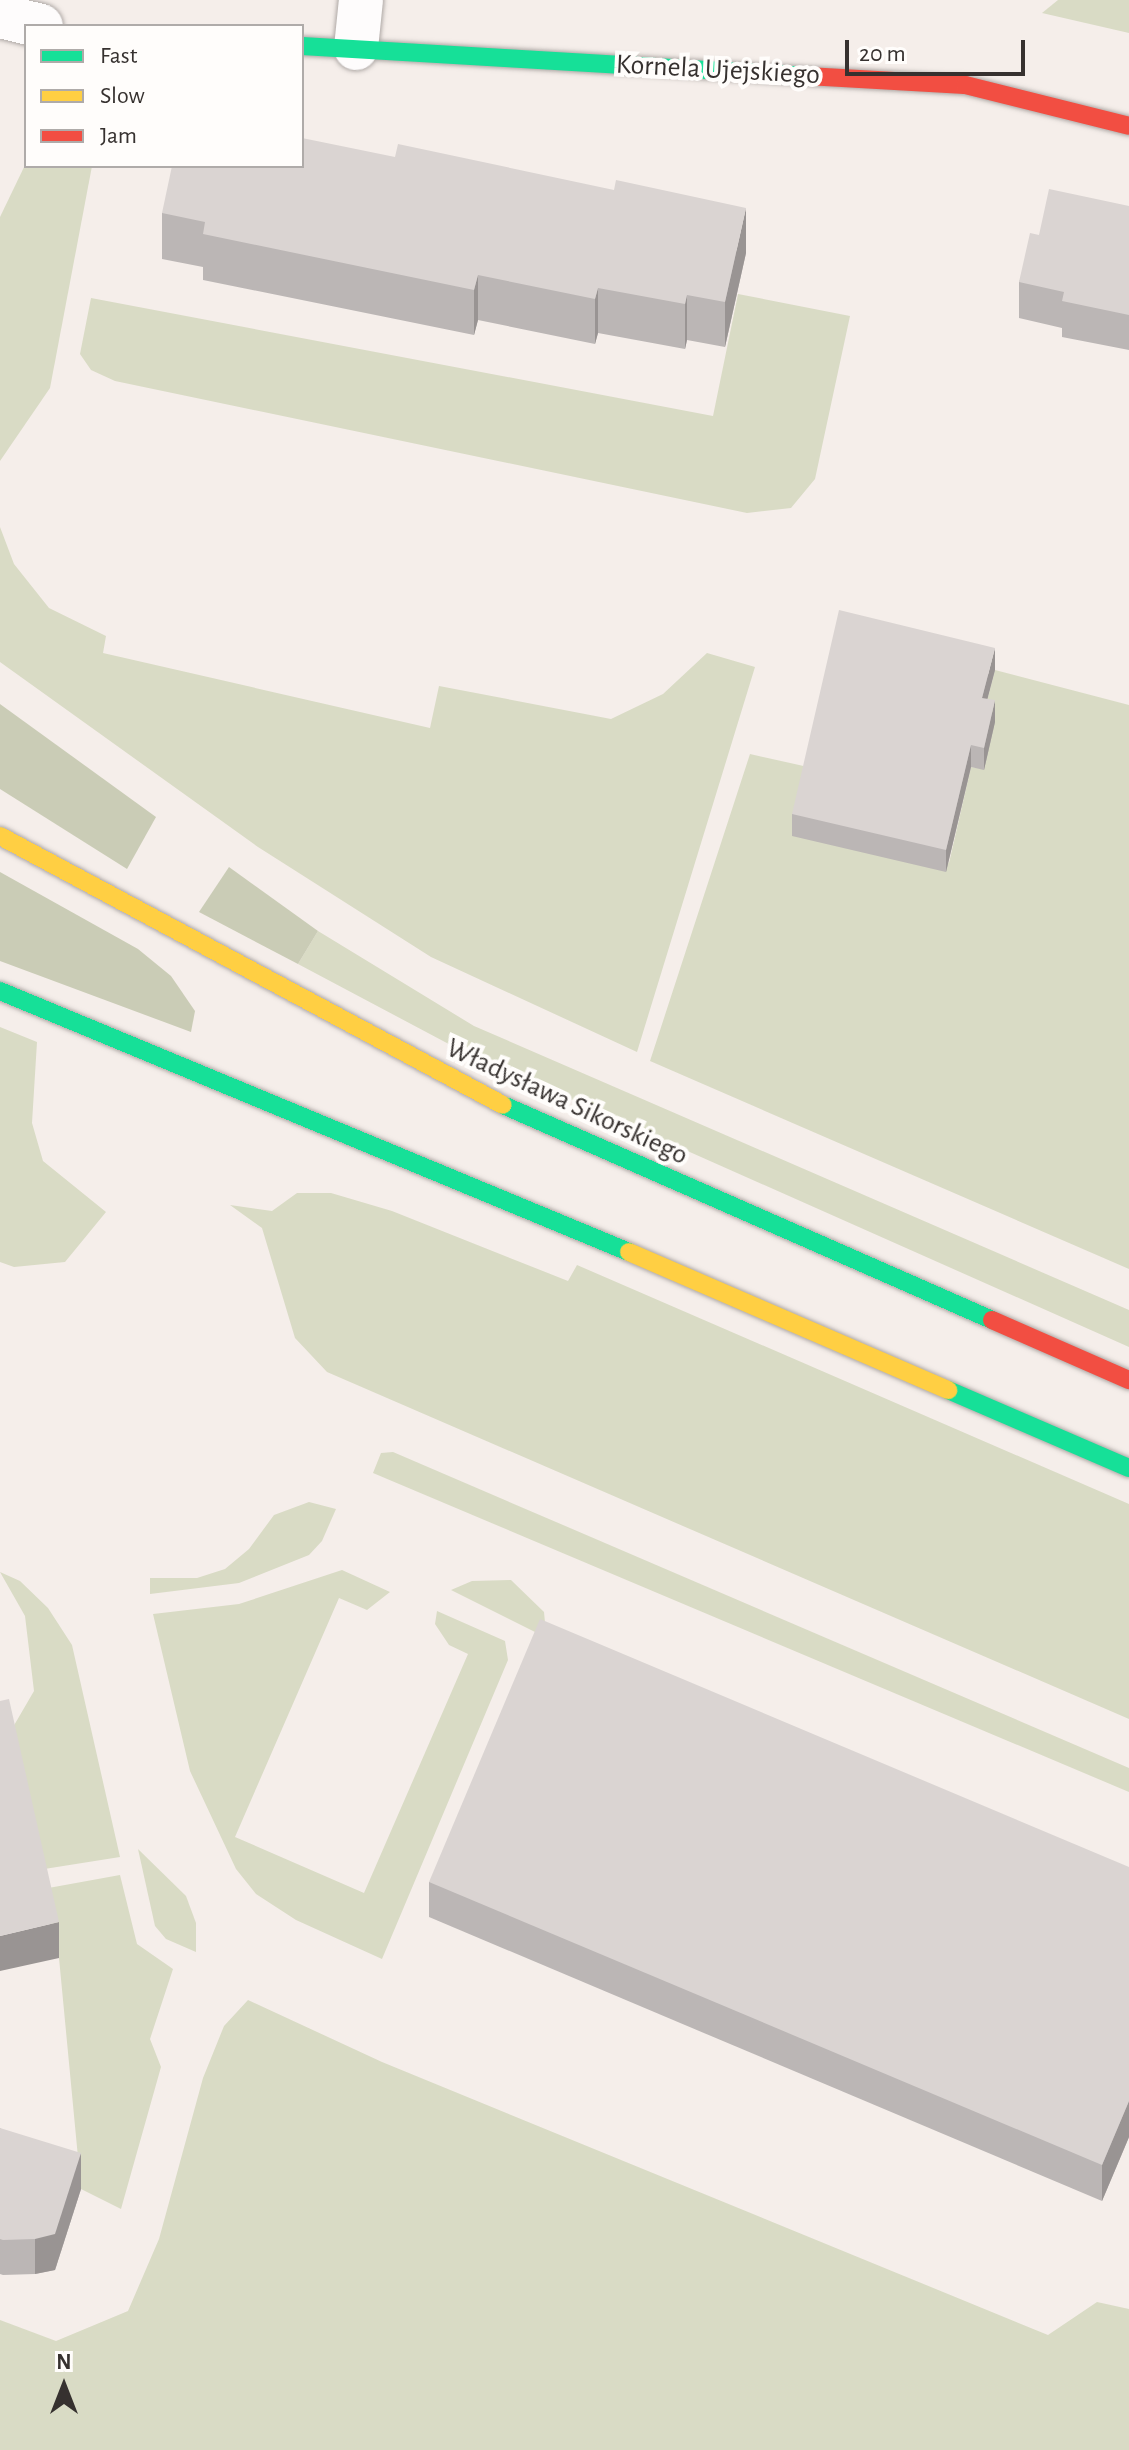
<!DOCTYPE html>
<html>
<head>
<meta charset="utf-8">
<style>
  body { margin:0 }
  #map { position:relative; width:1129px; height:2450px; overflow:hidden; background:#f5eeea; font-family:"Alegreya Sans",sans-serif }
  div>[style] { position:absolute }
  .green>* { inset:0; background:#d9dbc5 }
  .forest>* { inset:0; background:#caccb6 }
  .roads { filter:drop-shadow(0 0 2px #afa9a6) drop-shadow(0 0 2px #afa9a6) }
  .street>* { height:44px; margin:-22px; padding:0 22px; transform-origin:22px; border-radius:22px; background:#fefcfc }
  .fast>* { height:18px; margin:-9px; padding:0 9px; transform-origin:9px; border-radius:9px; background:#16e098 }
  .slow>* { height:18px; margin:-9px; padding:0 9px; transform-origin:9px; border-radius:9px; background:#ffcf43 }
  .jam>* { height:18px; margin:-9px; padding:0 9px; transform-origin:9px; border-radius:9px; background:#f24e42 }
  .wall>* { inset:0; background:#bbb6b5 }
  .shaded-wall>* { inset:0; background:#999493 }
  .building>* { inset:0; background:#dad4d2 }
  span { translate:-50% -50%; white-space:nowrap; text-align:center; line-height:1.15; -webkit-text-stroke:8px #fffdfb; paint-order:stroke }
  .street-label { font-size:28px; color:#36312f }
  .legend { position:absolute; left:24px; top:24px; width:280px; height:144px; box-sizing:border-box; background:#fffdfb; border:2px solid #afaba9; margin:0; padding:10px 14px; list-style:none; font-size:24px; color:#36312f }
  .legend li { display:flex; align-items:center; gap:16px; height:40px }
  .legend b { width:40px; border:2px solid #afaba9 }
  .north { position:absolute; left:24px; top:2346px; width:80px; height:80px; -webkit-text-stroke:6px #fffdfb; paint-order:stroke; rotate:0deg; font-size:22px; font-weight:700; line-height:32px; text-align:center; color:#36312f }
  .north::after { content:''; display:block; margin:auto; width:28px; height:36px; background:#36312f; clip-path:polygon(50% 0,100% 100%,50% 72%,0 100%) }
  .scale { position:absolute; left:845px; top:40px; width:180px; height:36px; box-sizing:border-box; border:4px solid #36312f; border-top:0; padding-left:10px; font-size:24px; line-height:28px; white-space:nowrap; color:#36312f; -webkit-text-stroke:6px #fffdfb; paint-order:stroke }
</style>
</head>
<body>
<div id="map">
  <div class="green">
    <i style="clip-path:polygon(1058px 0,1129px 0,1129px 33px,1042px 13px)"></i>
    <i style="clip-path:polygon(26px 163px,92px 166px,50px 388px,0 461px,0 217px)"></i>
    <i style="clip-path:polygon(738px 294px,850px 316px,815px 479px,791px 508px,747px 513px,115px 381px,91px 370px,80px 354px,91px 298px,713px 416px)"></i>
    <i style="clip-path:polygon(0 527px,14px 564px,49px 608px,106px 636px,103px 653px,430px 728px,439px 686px,611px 719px,663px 694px,707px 653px,755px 667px,637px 1052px,431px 957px,258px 847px,0 662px)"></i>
    <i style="clip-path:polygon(995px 670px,1129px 705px,1129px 1269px,650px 1061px,750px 754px,808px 767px,949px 863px,971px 767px,984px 769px,982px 720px)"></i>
    <i style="clip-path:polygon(318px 931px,474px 1026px,1129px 1310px,1129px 1347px,460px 1050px,298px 964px)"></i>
    <i style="clip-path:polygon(0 1027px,37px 1042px,32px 1123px,43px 1161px,106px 1212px,65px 1262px,14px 1267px,0 1262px)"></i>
    <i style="clip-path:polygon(297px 1193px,331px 1193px,392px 1211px,568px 1281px,577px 1265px,1129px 1504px,1129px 1719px,327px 1372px,295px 1338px,262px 1228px,230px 1205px,272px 1211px)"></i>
    <i style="clip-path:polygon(393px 1452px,1129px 1768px,1129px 1792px,373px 1473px,381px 1453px)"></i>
    <i style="clip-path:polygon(309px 1502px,336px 1509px,322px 1541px,309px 1555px,239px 1583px,150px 1594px,150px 1578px,197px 1578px,225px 1569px,249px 1549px,274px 1515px)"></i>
    <i style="clip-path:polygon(342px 1570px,390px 1592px,367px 1610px,339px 1598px,235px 1837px,364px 1893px,468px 1654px,449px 1645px,435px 1624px,437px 1611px,505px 1641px,508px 1660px,382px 1959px,296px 1920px,256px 1894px,236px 1869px,190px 1771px,153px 1614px,239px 1604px)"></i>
    <i style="clip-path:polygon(0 1572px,20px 1581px,48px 1608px,72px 1645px,120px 1857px,38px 1870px,9px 1734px,34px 1691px,25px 1616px)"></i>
    <i style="clip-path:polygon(511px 1580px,544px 1612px,546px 1633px,535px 1652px,535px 1632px,451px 1590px,472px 1581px)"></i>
    <i style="clip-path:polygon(138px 1849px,186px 1896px,196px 1923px,196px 1952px,166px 1939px,155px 1926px)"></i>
    <i style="clip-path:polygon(120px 1875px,137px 1944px,173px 1969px,150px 2039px,161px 2067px,121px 2209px,81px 2189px,59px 1958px,43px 1889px)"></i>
    <i style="clip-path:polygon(248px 2000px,382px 2062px,1048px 2335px,1097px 2302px,1129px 2309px,1129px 2450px,0 2450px,0 2320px,56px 2341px,128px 2311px,159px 2239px,203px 2078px,224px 2026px)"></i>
  </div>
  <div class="forest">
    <i style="clip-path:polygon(0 704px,156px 817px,127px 869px,0 789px)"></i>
    <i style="clip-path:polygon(229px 867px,318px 931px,298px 964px,199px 912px)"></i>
    <i style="clip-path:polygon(0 872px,138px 949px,171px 976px,195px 1011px,191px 1032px,0 961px)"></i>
  </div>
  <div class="roads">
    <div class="street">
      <i style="left:0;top:16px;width:42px;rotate:13.7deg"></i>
      <i style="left:356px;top:48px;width:48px;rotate:-84.1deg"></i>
    </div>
    <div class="fast">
      <i style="left:302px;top:46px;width:506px;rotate:3.4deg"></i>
      <i style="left:0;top:991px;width:681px;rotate:22.54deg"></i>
      <i style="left:503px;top:1105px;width:534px;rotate:23.73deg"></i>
      <i style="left:948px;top:1390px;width:197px;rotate:23.3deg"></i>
    </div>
    <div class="slow">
      <i style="left:0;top:836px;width:570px;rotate:28.14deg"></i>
      <i style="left:629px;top:1252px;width:348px;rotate:23.4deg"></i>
    </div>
    <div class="jam">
      <i style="left:807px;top:76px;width:158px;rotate:3.3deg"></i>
      <i style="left:965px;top:85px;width:169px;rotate:14deg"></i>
      <i style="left:992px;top:1320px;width:150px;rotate:23.7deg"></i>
    </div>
  </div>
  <div class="wall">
    <i style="clip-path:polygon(395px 157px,746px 253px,725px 347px,687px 340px,685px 349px,598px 333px,595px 344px,478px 320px,474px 335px,203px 280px,203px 267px,162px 259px,162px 213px)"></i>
    <i style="clip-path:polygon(1129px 206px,1129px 350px,1062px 337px,1062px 328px,1019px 318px,1019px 282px,1039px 235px)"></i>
    <i style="clip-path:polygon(995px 670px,987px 699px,995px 722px,984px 770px,971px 767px,946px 872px,792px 836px,792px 814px)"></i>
    <i style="clip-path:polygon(1129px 1867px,1129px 2137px,1102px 2201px,429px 1917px,429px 1882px)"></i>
    <i style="clip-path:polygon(0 2128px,81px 2189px,55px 2270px,35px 2274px,3px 2275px,0 2274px)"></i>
  </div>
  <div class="shaded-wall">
    <i style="clip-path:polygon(746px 208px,746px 253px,725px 347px,725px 302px)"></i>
    <i style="clip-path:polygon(478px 275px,478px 320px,474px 335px,474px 290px)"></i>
    <i style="clip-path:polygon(598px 288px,598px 333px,595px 344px,595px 299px)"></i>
    <i style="clip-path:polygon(687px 295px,687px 340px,685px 349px,685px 304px)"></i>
    <i style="clip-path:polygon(995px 648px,995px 670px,982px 720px,982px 698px)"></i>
    <i style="clip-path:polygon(995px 700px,995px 722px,984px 770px,984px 748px)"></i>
    <i style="clip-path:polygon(971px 745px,971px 767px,946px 872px,946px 850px)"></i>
    <i style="clip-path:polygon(59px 1922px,59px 1958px,0 1971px,0 1936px)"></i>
    <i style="clip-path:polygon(1129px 2101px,1129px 2137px,1102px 2201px,1102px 2165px)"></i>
    <i style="clip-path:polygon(81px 2153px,81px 2189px,55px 2270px,35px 2274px,35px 2239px)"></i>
  </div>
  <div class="building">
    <i style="clip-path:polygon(302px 138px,395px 157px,398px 144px,614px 190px,616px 180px,746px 208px,725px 302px,687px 295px,685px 304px,598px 288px,595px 299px,478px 275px,474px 290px,203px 234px,205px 222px,162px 213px,172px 166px,302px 166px)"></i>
    <i style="clip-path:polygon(1049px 189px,1129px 206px,1129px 315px,1062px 301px,1064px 292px,1019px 282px,1030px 233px,1039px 235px)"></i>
    <i style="clip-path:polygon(839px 610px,995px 648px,982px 698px,995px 700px,984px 748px,971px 745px,946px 850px,792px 814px)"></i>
    <i style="clip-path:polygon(540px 1619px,1129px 1867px,1129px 2101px,1102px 2165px,429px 1882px)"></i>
    <i style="clip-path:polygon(9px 1699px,59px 1922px,0 1936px,0 1701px)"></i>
    <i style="clip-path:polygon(0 2128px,81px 2153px,55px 2234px,35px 2239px,3px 2240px,0 2239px)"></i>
  </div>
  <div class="street-label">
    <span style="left:718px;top:70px;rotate:3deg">Kornela Ujejskiego</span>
    <span style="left:567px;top:1102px;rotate:25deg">Władysława Sikorskiego</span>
  </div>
  <ul class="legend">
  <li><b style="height:10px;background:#16e098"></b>Fast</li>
  <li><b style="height:10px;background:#ffcf43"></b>Slow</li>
  <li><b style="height:10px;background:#f24e42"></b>Jam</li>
  </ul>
  <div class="north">N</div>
  <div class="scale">20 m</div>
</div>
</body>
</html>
